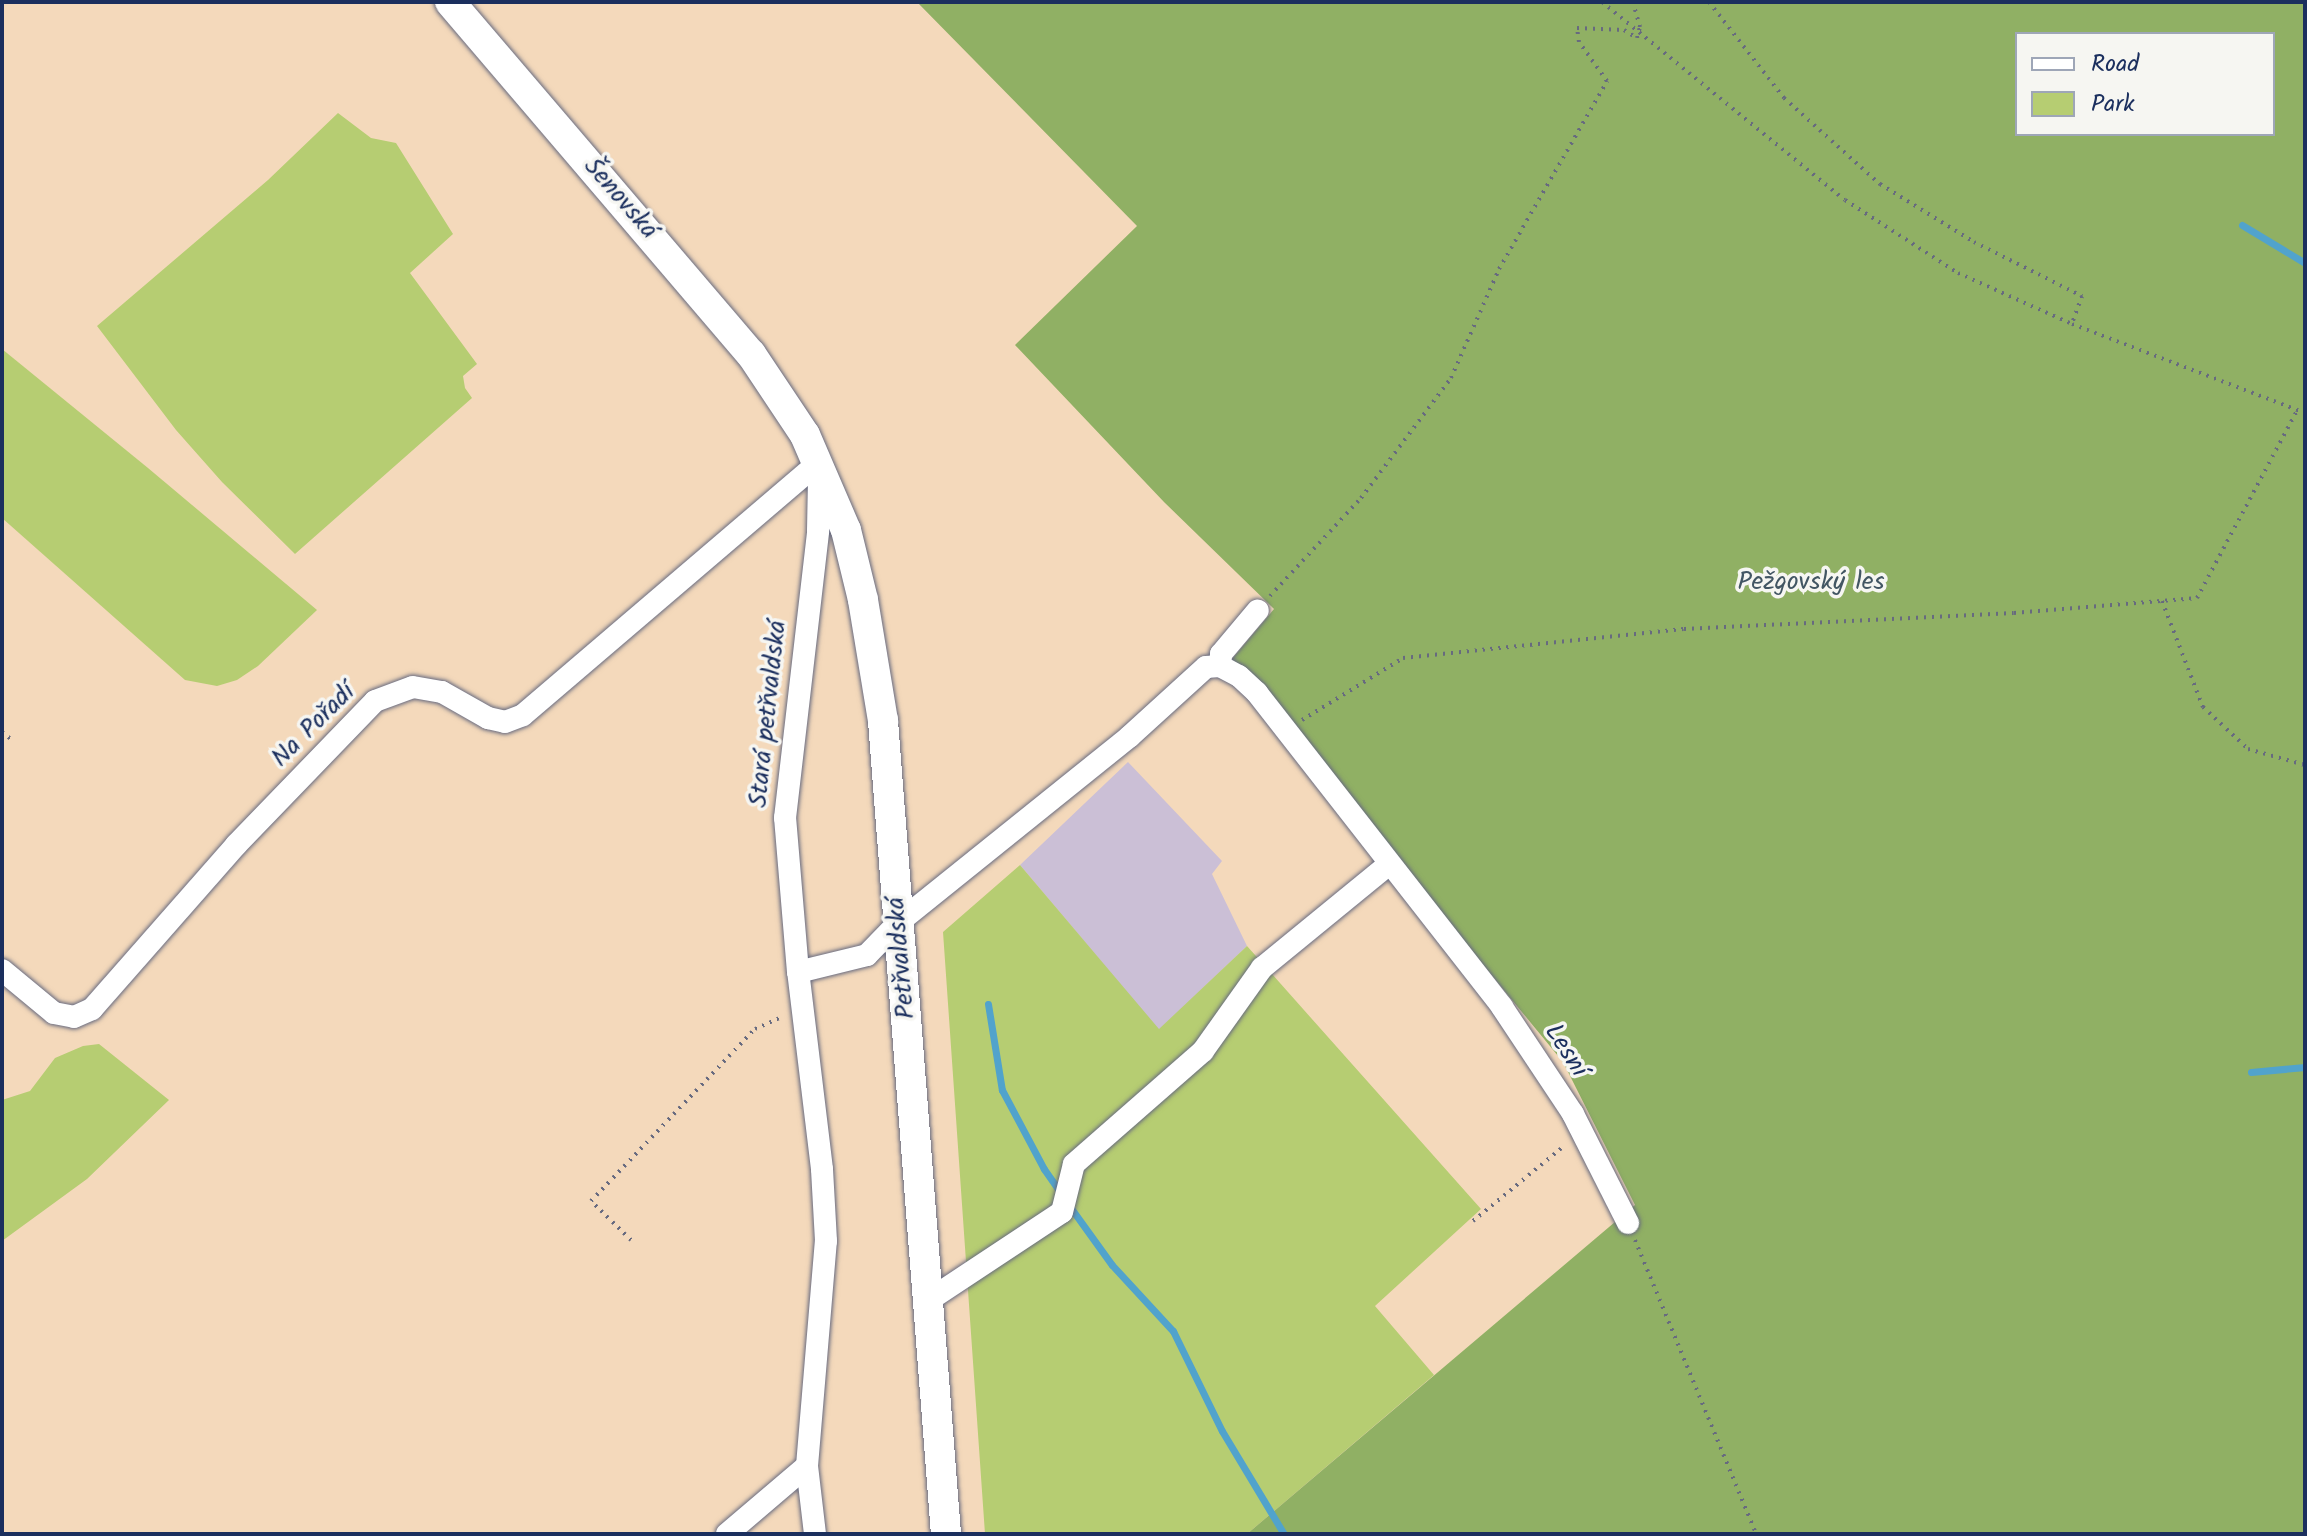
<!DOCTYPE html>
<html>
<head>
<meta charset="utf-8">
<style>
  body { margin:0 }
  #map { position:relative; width:2307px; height:1536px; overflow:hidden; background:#f4d9bb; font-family:Kalam,sans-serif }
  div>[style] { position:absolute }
  .industrial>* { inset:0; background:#cbbfd6 }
  .green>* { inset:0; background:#b6cd72 }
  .forest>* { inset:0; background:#90b064 }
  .stream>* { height:7px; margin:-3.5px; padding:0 3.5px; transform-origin:3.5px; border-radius:3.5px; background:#51a3cc }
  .path>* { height:4px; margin-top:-2px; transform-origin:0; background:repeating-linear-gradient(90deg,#676a7f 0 2px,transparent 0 8px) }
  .roads { filter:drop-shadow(0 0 2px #676a7f) drop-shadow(0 0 2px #676a7f) }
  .minor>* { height:22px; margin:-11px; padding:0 11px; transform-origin:11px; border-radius:11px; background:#fff }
  .secondary>* { height:30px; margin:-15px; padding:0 15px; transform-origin:15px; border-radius:15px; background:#fff }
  span { translate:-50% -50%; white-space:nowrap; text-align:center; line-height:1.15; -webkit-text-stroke:7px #f6f6f2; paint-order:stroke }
  .street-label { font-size:26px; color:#1b2f5e }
  .park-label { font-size:26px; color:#425663 }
  .frame { position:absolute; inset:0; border:4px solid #1b2f5e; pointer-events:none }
  .legend { position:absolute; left:2015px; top:32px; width:260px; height:104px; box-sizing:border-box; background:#f6f6f2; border:2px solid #9ea6b7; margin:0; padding:10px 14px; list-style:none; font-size:24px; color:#1b2f5e }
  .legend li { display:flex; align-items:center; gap:16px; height:40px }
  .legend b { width:40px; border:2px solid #9ea6b7 }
</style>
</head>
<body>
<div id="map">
  <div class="industrial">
    <i style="clip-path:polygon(1128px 762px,1222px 861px,1212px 874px,1247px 946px,1159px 1030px,1020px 865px)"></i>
  </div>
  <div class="green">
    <i style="clip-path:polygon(338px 113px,371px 138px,396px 143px,453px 234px,410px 273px,477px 364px,463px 376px,465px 388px,472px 398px,295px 554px,222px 482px,176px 430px,97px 326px,268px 180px)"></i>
    <i style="clip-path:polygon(2px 349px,148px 468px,317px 610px,258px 666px,237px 680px,217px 686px,185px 680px,2px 518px)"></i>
    <i style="clip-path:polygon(1020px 865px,1159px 1029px,1247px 946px,1481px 1209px,1375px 1306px,1434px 1375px,1247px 1534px,985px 1534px,943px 932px)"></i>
    <i style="clip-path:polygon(99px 1044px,169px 1100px,87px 1179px,2px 1241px,2px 1100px,30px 1091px,55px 1058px,83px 1046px)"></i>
  </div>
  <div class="forest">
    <i style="clip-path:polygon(evenodd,917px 2px,2305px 2px,2305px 1534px,1247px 1534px,1635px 1205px,1563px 1062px,1232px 659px,1274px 609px,1164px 502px,1015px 345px,1137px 226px,917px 2px,2017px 34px,2273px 34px,2273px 134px,2017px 134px,2017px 34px)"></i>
  </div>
  <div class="stream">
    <i style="left:2242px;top:225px;width:74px;rotate:31.1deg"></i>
    <i style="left:988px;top:1004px;width:87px;rotate:80.8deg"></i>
    <i style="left:1002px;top:1090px;width:89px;rotate:62deg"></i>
    <i style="left:1044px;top:1169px;width:29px;rotate:55deg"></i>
    <i style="left:2251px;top:1072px;width:54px;rotate:-5.3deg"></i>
    <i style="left:1068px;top:1204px;width:75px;rotate:54.2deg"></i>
    <i style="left:1112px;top:1265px;width:90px;rotate:47.3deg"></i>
    <i style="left:1173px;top:1331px;width:111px;rotate:63.9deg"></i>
    <i style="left:1222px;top:1431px;width:120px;rotate:59deg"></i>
  </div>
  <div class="path">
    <i style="left:1602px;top:2px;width:313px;rotate:39.2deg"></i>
    <i style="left:1845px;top:200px;width:135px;rotate:32.9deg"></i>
    <i style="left:1958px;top:273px;width:125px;rotate:24.1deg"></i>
    <i style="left:2072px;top:324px;width:249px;rotate:20.9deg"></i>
    <i style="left:1709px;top:2px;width:122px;rotate:52deg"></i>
    <i style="left:1784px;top:98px;width:129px;rotate:41.9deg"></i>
    <i style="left:1880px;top:184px;width:110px;rotate:31.7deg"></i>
    <i style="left:1974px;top:242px;width:121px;rotate:26.6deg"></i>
    <i style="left:2082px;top:296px;width:30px;rotate:110deg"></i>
    <i style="left:1270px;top:596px;width:134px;rotate:-47.1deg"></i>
    <i style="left:1361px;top:498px;width:150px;rotate:-53.1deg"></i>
    <i style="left:1451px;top:378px;width:119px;rotate:-66.2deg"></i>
    <i style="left:1499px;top:269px;width:217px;rotate:-60.1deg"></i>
    <i style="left:1607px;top:81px;width:48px;rotate:-125.7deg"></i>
    <i style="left:1579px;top:42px;width:14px;rotate:-98deg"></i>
    <i style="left:1577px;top:28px;width:47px;rotate:2.4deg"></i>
    <i style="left:1624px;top:30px;width:15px;rotate:32deg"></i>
    <i style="left:1637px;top:38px;width:11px;rotate:-75deg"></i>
    <i style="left:1640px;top:27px;width:26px;rotate:-106deg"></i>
    <i style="left:2162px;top:601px;width:114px;rotate:68.9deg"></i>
    <i style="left:2203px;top:707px;width:62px;rotate:43deg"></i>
    <i style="left:2248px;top:749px;width:59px;rotate:15.7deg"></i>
    <i style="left:1302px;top:720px;width:119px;rotate:-31.5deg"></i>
    <i style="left:1403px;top:658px;width:282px;rotate:-5.9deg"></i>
    <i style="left:1684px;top:629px;width:330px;rotate:-2.8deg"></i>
    <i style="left:2014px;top:613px;width:184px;rotate:-4.7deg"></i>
    <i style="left:2197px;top:598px;width:212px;rotate:-61.9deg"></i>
    <i style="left:2px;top:732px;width:14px;rotate:39deg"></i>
    <i style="left:1473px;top:1221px;width:118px;rotate:-39.5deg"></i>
    <i style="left:631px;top:1240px;width:56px;rotate:-135.7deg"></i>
    <i style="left:591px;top:1201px;width:238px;rotate:-46.4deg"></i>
    <i style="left:755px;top:1029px;width:30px;rotate:-24deg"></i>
    <i style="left:1635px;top:1240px;width:318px;rotate:67.6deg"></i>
  </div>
  <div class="roads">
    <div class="minor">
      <i style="left:1220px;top:666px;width:12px;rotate:-85deg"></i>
      <i style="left:1221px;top:654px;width:57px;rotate:-49.9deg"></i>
      <i style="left:2px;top:970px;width:67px;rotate:39.6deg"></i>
      <i style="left:54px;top:1013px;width:20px;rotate:11deg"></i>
      <i style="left:74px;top:1017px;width:20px;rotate:-24deg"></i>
      <i style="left:92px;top:1009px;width:218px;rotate:-48.7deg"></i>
      <i style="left:236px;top:845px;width:200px;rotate:-46deg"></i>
      <i style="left:375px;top:701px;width:40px;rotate:-20.2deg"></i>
      <i style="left:413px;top:687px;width:29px;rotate:10deg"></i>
      <i style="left:442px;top:692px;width:53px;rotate:29.5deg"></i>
      <i style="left:488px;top:718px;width:17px;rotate:13deg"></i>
      <i style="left:505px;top:722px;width:19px;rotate:-21deg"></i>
      <i style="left:523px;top:715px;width:389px;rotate:-40.5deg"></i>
      <i style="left:798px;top:972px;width:71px;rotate:-13.8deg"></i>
      <i style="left:867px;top:955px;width:46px;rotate:-45.9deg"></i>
      <i style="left:899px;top:922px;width:295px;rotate:-38.8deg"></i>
      <i style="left:1129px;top:737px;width:104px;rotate:-42.3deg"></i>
      <i style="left:1206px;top:667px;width:14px;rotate:-4deg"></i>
      <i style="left:1220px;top:666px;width:21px;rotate:28deg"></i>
      <i style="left:1239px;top:676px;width:25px;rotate:43deg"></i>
      <i style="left:1257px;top:693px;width:398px;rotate:52deg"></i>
      <i style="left:1502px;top:1007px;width:128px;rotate:56.4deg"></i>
      <i style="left:1573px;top:1114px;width:122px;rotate:63.2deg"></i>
      <i style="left:929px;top:1300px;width:159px;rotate:-33.5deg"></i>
      <i style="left:1062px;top:1212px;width:49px;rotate:-76deg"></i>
      <i style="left:1074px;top:1164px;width:171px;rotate:-41.2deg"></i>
      <i style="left:1203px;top:1051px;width:102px;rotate:-54.6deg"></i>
      <i style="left:1262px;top:968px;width:164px;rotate:-39.3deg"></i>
      <i style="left:727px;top:1534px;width:105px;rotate:-40.4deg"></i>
      <i style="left:815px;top:1534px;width:68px;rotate:-96.7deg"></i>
      <i style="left:807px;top:1466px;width:226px;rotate:-85.2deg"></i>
      <i style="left:826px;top:1241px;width:72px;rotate:-93.2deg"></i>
      <i style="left:822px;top:1169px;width:198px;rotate:-96.9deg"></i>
      <i style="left:798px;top:972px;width:155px;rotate:-94.8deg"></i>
      <i style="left:785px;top:818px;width:289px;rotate:-83.4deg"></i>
      <i style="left:818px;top:531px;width:54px;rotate:-88.9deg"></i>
    </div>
    <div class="secondary">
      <i style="left:450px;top:2px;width:463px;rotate:49.5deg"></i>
      <i style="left:751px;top:354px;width:97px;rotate:56.3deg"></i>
      <i style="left:805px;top:435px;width:103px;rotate:66.7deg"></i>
      <i style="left:846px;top:530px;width:72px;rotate:76.3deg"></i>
      <i style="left:863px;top:600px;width:123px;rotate:80.6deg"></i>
      <i style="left:883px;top:721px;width:815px;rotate:85.57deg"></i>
    </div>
  </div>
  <div class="street-label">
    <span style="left:620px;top:199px;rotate:49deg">Šenovská</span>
    <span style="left:769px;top:714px;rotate:-84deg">Stará petřvaldská</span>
    <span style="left:314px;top:726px;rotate:-45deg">Na Pořadí</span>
    <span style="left:902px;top:958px;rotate:-95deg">Petřvaldská</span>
    <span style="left:1565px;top:1051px;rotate:57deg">Lesní</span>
  </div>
  <div class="park-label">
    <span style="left:1811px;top:583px">Pežgovský les</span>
  </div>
  <div class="frame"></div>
  <ul class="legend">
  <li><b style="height:10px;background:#fff"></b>Road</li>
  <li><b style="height:22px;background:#b6cd72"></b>Park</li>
  </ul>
</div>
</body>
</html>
